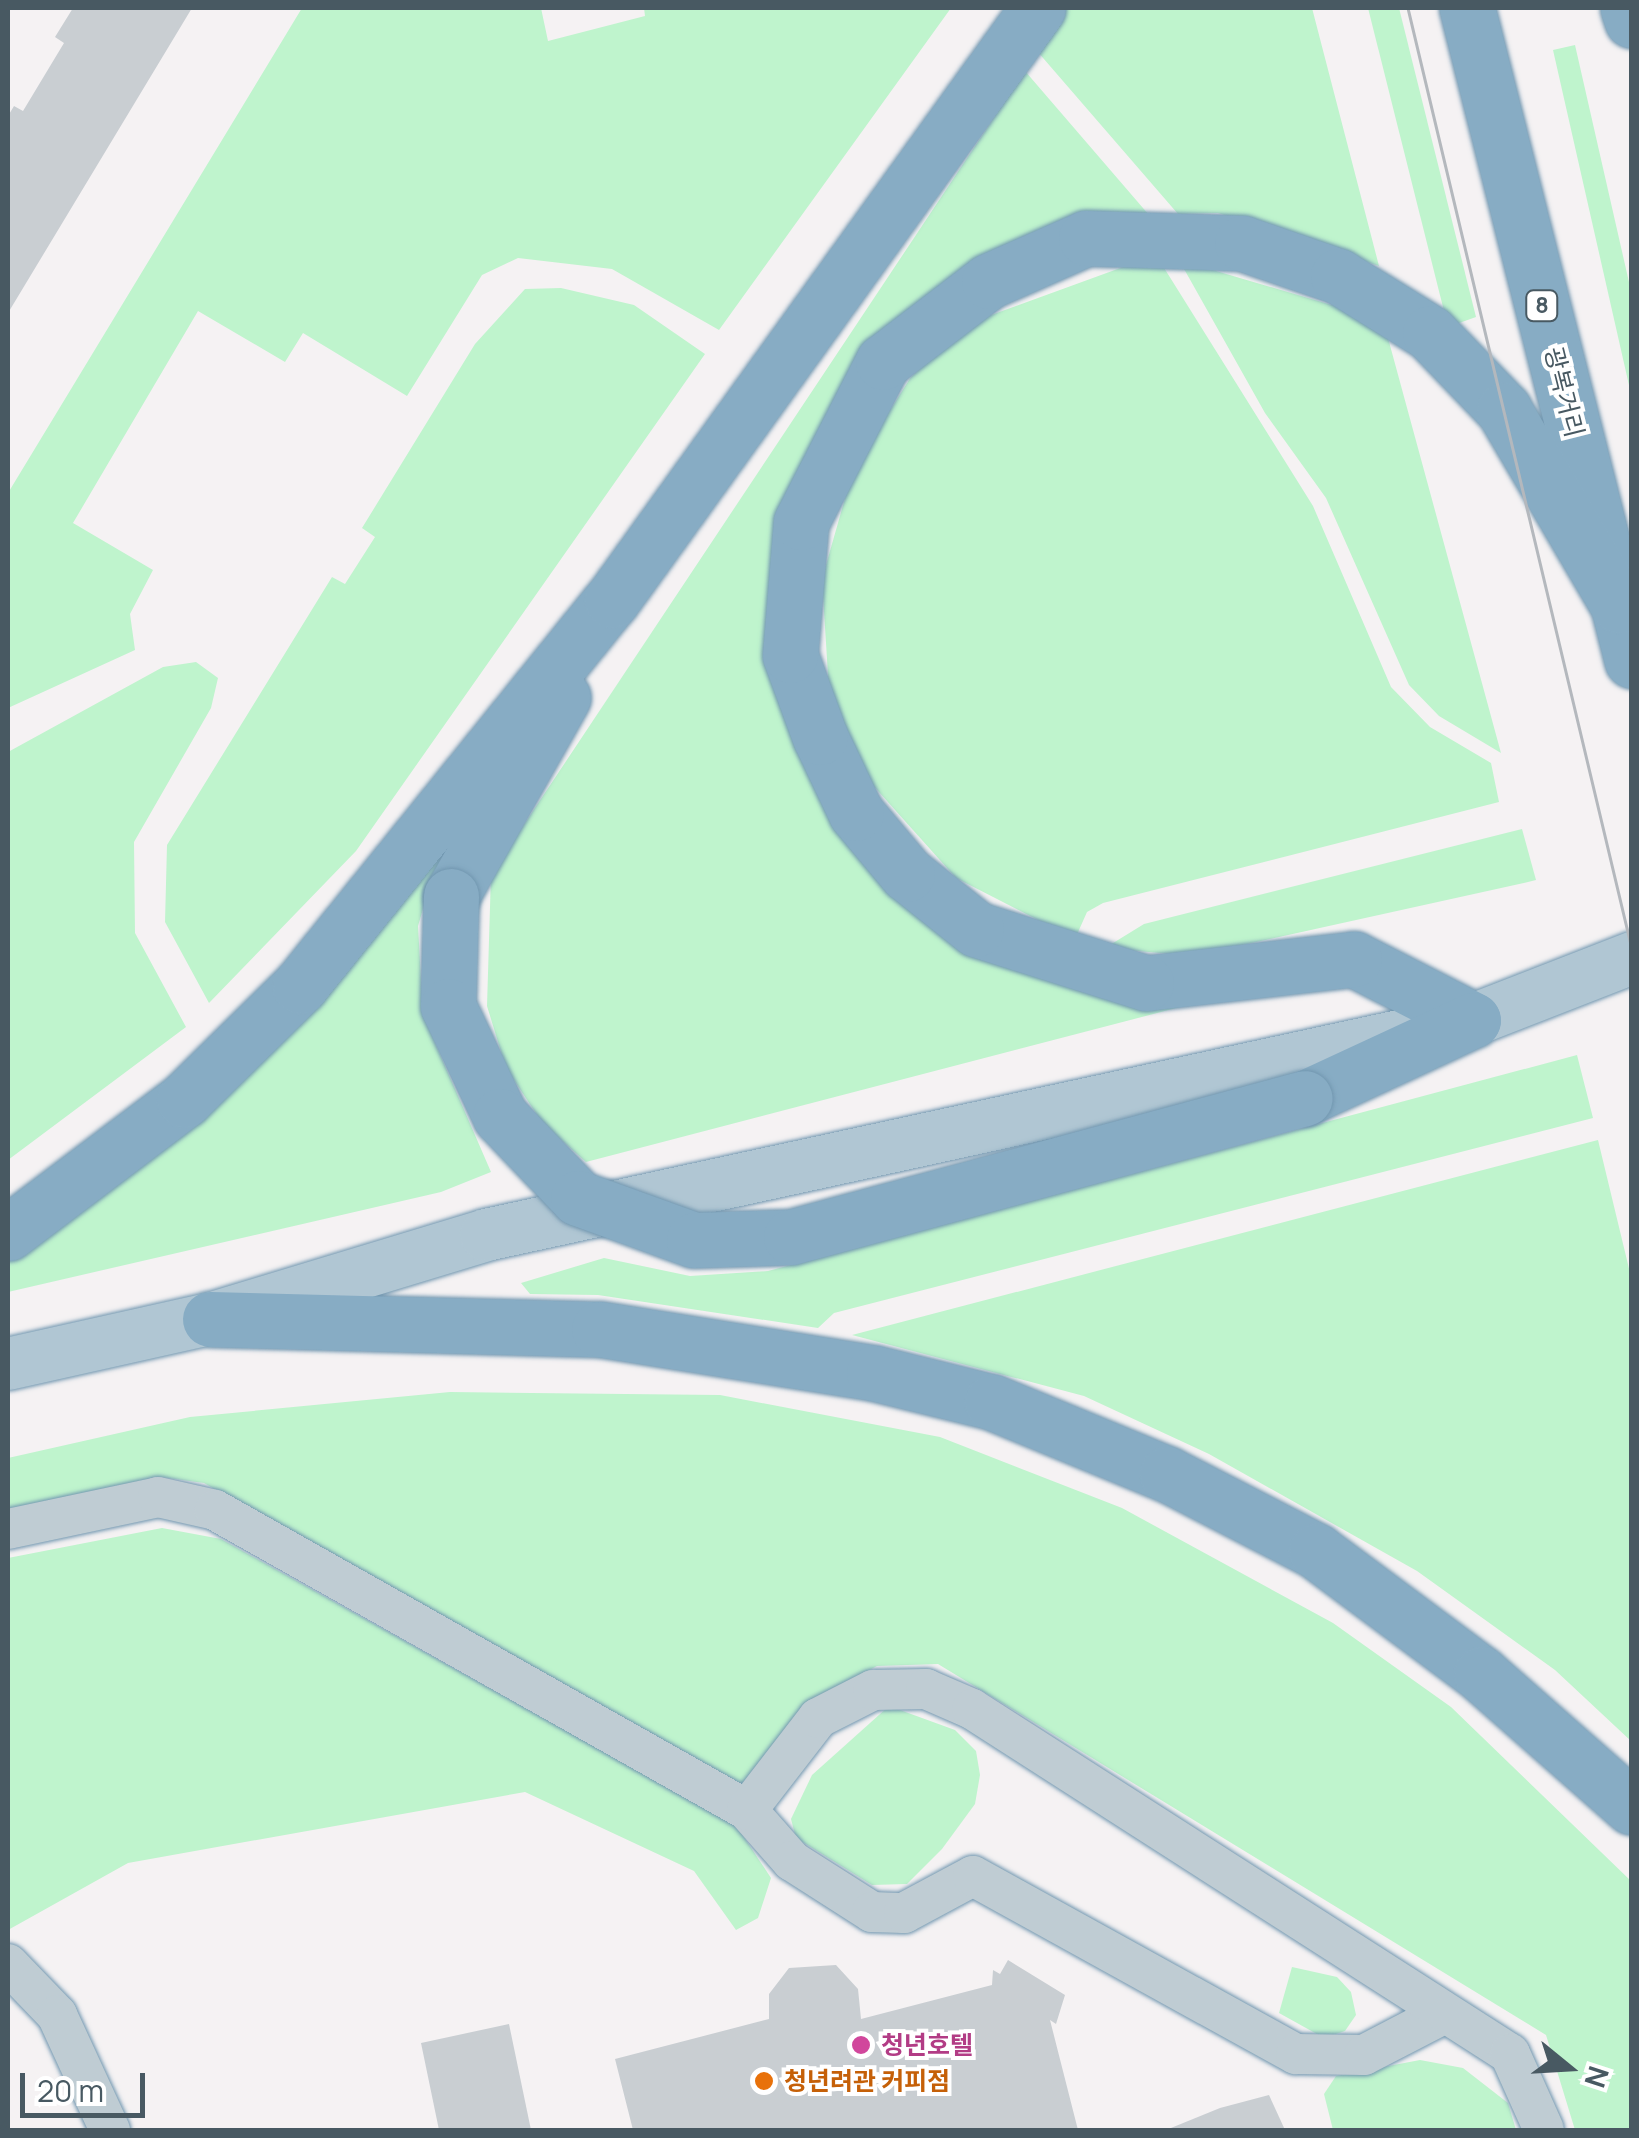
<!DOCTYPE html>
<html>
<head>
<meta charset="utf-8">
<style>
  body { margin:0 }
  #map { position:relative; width:1639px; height:2138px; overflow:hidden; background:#f5f2f3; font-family:Manrope,"Noto Sans KR",sans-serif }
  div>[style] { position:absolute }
  .green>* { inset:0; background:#bff4cd }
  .building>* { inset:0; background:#c9ced2 }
  .roads { filter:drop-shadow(0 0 2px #7297b0) drop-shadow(0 0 2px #7297b0) }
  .minor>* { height:40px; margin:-20px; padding:0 20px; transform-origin:20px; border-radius:20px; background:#bfccd3 }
  .major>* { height:52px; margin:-26px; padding:0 26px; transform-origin:26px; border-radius:26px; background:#b0c6d3 }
  .highway>* { height:55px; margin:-27.5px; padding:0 27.5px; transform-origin:27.5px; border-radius:27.5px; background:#87acc4 }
  .tram>* { height:2.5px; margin:-1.25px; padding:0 1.25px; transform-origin:1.25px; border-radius:1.25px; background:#b4b8bd }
  .bridges { filter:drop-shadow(0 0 2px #7297b0) drop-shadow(0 0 2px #7297b0) }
  .highway-bridge>* { height:55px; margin:-27.5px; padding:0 27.5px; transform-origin:27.5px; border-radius:27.5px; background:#87acc4 }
  .dots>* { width:28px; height:28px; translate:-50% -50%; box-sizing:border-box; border:5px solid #fff; border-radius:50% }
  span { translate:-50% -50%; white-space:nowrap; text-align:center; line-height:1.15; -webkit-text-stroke:8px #fff; paint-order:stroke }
  .shield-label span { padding:2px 8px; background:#fff; border:2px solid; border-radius:8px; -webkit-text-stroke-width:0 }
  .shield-label { font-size:22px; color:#485962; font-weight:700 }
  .street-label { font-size:25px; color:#485962 }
  .hotel-label { font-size:25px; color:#b23c85; font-weight:700 }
  .left { translate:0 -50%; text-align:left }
  .food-label { font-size:25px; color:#c56008; font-weight:700 }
  .frame { position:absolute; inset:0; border:10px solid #485962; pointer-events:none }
  .north { position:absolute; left:1519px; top:2018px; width:100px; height:100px; -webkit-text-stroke:8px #fff; paint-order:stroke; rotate:108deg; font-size:28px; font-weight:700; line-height:40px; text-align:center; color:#485962 }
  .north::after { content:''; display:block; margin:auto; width:35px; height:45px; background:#485962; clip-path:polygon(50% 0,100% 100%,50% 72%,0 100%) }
  .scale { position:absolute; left:20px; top:2073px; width:125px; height:45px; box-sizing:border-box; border:5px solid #485962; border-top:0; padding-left:12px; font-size:30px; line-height:35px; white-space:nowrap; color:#485962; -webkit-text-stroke:8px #fff; paint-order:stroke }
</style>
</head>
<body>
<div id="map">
  <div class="green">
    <i style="clip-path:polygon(302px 8px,541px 8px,548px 41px,645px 16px,644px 8px,951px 8px,719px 330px,612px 269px,518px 258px,482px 275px,407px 396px,303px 333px,285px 362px,198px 311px,73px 523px,153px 570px,130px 614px,135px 650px,8px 708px,8px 493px)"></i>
    <i style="clip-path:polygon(1064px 8px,1312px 8px,1379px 266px,1218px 213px,1178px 214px,1037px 51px)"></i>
    <i style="clip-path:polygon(1368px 8px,1399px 8px,1476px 317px,1448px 327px)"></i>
    <i style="clip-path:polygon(1575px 45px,1631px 291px,1631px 394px,1553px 50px)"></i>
    <i style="clip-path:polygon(1025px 71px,1149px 215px,1020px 242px,784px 513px,851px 842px,1184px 1006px,586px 1162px,543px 1124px,506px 1068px,487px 1006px,491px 874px)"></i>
    <i style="clip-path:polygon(1156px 255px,1313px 506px,1391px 687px,1430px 727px,1491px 763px,1499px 802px,1103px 903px,1087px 912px,1075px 939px,956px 878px,870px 782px,829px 691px,822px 579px,854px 467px,911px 377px,972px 322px)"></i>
    <i style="clip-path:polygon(1179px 260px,1342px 308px,1388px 338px,1501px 753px,1439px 716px,1409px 685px,1326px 498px,1265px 413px)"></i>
    <i style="clip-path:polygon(561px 288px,634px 305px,705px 354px,356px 851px,209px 1003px,165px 922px,167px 845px,332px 577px,345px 584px,375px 537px,362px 528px,475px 344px,525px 289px)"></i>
    <i style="clip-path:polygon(196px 662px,218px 678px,211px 708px,134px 842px,135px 933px,186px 1027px,8px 1160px,8px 752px,163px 667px)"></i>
    <i style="clip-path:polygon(524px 730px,430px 885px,418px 926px,423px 1015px,491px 1172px,441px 1192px,8px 1292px,8px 1247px)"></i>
    <i style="clip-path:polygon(1522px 829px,1536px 880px,1528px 882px,1193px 956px,1105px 948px,1144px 924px)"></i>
    <i style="clip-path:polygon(1577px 1055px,1593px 1118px,834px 1313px,818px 1328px,598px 1295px,530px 1294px,521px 1283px,604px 1258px,690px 1276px,768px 1271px)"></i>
    <i style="clip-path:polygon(1598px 1140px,1632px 1281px,1631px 1741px,1555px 1670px,1417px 1571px,1209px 1454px,1084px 1396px,852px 1335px)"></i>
    <i style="clip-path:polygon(450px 1392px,720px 1395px,940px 1437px,1122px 1508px,1333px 1623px,1451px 1707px,1631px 1881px,1631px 2130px,1575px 2130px,1546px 2035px,938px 1664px,877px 1666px,822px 1695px,743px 1793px,204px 1483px,160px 1477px,8px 1513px,8px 1458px,190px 1417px)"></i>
    <i style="clip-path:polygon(162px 1528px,221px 1539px,736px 1825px,771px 1878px,758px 1918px,736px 1930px,694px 1871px,525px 1792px,128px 1863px,8px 1930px,8px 1558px)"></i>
    <i style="clip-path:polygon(889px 1706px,955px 1730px,976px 1751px,980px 1775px,975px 1804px,942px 1849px,907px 1884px,872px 1885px,796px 1838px,791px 1819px,812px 1775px)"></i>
    <i style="clip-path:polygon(1292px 1967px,1337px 1977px,1351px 1992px,1356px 2015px,1345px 2031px,1324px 2038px,1279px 2013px)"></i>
    <i style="clip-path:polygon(1420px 2060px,1463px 2068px,1508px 2103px,1516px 2130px,1333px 2130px,1324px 2094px,1336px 2076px)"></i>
  </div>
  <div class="building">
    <i style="clip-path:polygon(73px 8px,192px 8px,8px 313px,8px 116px,14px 106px,23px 111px,64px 43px,55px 37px)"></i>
    <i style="clip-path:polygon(1008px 1960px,1065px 1995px,1056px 2024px,1050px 2020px,1078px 2130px,633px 2130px,615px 2059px,769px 2019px,769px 1994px,789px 1968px,836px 1965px,858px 1989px,861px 2019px,992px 1985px,993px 1970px,1000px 1974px)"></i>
    <i style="clip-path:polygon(509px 2024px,531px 2130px,439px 2130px,421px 2043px)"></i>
    <i style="clip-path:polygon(1269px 2095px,1285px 2130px,1166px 2130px,1220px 2108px)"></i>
  </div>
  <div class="roads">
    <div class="minor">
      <i style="left:8px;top:1529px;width:153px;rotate:-12deg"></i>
      <i style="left:158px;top:1497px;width:58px;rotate:12.8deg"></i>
      <i style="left:215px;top:1510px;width:611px;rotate:29.42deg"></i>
      <i style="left:747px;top:1810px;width:68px;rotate:48.6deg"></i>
      <i style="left:792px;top:1861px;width:95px;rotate:32.5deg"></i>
      <i style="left:872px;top:1912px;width:32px;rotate:2deg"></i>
      <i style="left:904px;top:1913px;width:78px;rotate:-28.2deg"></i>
      <i style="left:973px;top:1876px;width:369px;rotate:28.9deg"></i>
      <i style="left:1296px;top:2054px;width:68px;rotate:0.8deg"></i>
      <i style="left:1364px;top:2055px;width:91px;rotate:-27.4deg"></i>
      <i style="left:747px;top:1810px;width:116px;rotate:-52.3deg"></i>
      <i style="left:818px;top:1718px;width:62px;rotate:-27deg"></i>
      <i style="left:873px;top:1690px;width:53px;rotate:-1.1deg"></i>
      <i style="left:926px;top:1689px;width:50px;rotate:23.5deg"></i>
      <i style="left:972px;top:1709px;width:639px;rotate:32.67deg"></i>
      <i style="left:1510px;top:2054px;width:83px;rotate:65.9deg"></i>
      <i style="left:8px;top:1964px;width:71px;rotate:46.1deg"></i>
      <i style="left:57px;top:2015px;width:127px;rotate:65.3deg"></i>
    </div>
    <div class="major">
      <i style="left:8px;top:1364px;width:207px;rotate:-12.6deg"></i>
      <i style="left:210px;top:1319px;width:288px;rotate:-16.9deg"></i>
      <i style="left:486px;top:1235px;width:1010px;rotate:-12.29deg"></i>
      <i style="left:1473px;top:1020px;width:171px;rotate:-21.3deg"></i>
    </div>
    <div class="highway">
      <i style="left:1467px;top:8px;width:673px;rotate:75.8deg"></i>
      <i style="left:1628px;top:8px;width:13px;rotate:72deg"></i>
      <i style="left:451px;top:896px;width:228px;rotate:-60.6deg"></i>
      <i style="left:1473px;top:1020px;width:134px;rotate:-152.9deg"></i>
      <i style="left:1354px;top:959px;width:209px;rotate:173.4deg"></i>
      <i style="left:1146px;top:983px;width:178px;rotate:-162.4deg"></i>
      <i style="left:976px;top:929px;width:88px;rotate:-141.4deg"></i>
      <i style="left:907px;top:874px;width:80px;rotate:-129.9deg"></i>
      <i style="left:856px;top:813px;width:84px;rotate:-115.3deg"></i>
      <i style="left:820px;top:737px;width:87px;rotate:-110.1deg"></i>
      <i style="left:790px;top:655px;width:133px;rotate:-85.3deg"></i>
      <i style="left:801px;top:522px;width:180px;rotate:-62.9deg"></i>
      <i style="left:883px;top:362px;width:133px;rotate:-37.4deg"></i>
      <i style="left:989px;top:281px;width:106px;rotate:-23.9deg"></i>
      <i style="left:1086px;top:238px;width:156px;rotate:1.8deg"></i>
      <i style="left:1242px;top:243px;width:102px;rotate:19deg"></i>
      <i style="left:1338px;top:276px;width:108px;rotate:31.8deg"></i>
      <i style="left:1430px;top:333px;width:107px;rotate:46.1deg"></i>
      <i style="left:1504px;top:410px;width:226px;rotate:59.7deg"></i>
      <i style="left:1305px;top:1098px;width:185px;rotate:-24.9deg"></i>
      <i style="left:8px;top:1233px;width:221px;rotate:-37.1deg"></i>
      <i style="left:184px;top:1100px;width:163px;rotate:-44.5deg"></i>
      <i style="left:300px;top:986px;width:496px;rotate:-51.1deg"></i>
      <i style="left:612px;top:600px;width:729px;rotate:-54.26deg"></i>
      <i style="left:210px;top:1319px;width:389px;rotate:1.5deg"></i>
      <i style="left:599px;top:1329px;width:278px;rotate:9.1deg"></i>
      <i style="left:874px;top:1373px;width:122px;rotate:13.8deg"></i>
      <i style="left:992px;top:1402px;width:189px;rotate:22.4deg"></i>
      <i style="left:1167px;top:1474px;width:168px;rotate:27.3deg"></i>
      <i style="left:1316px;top:1551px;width:206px;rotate:36.7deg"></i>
      <i style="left:1481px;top:1674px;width:201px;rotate:41.4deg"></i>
    </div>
  </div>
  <div class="tram">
    <i style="left:1408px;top:8px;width:967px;rotate:76.61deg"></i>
  </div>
  <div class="bridges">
    <div class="highway-bridge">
      <i style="left:451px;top:896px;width:110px;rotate:91.6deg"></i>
      <i style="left:448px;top:1006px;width:122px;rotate:64.7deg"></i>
      <i style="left:500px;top:1116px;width:113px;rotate:46.4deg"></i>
      <i style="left:578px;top:1198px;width:123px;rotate:19.9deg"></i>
      <i style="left:694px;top:1240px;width:97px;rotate:-1.8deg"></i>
      <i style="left:791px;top:1237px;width:532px;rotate:-15.13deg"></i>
    </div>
  </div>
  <div class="dots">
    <i style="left:861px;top:2045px;background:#d1479c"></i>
    <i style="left:764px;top:2081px;background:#e8710a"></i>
  </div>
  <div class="shield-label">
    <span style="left:1542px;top:306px">8</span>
  </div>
  <div class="street-label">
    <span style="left:1564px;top:392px;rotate:76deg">광복거리</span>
  </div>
  <div class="hotel-label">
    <span class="left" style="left:881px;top:2045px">청년호텔</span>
  </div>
  <div class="food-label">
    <span class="left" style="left:784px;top:2081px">청년려관 커피점</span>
  </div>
  <div class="frame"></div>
  <div class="north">N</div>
  <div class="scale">20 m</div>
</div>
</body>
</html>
